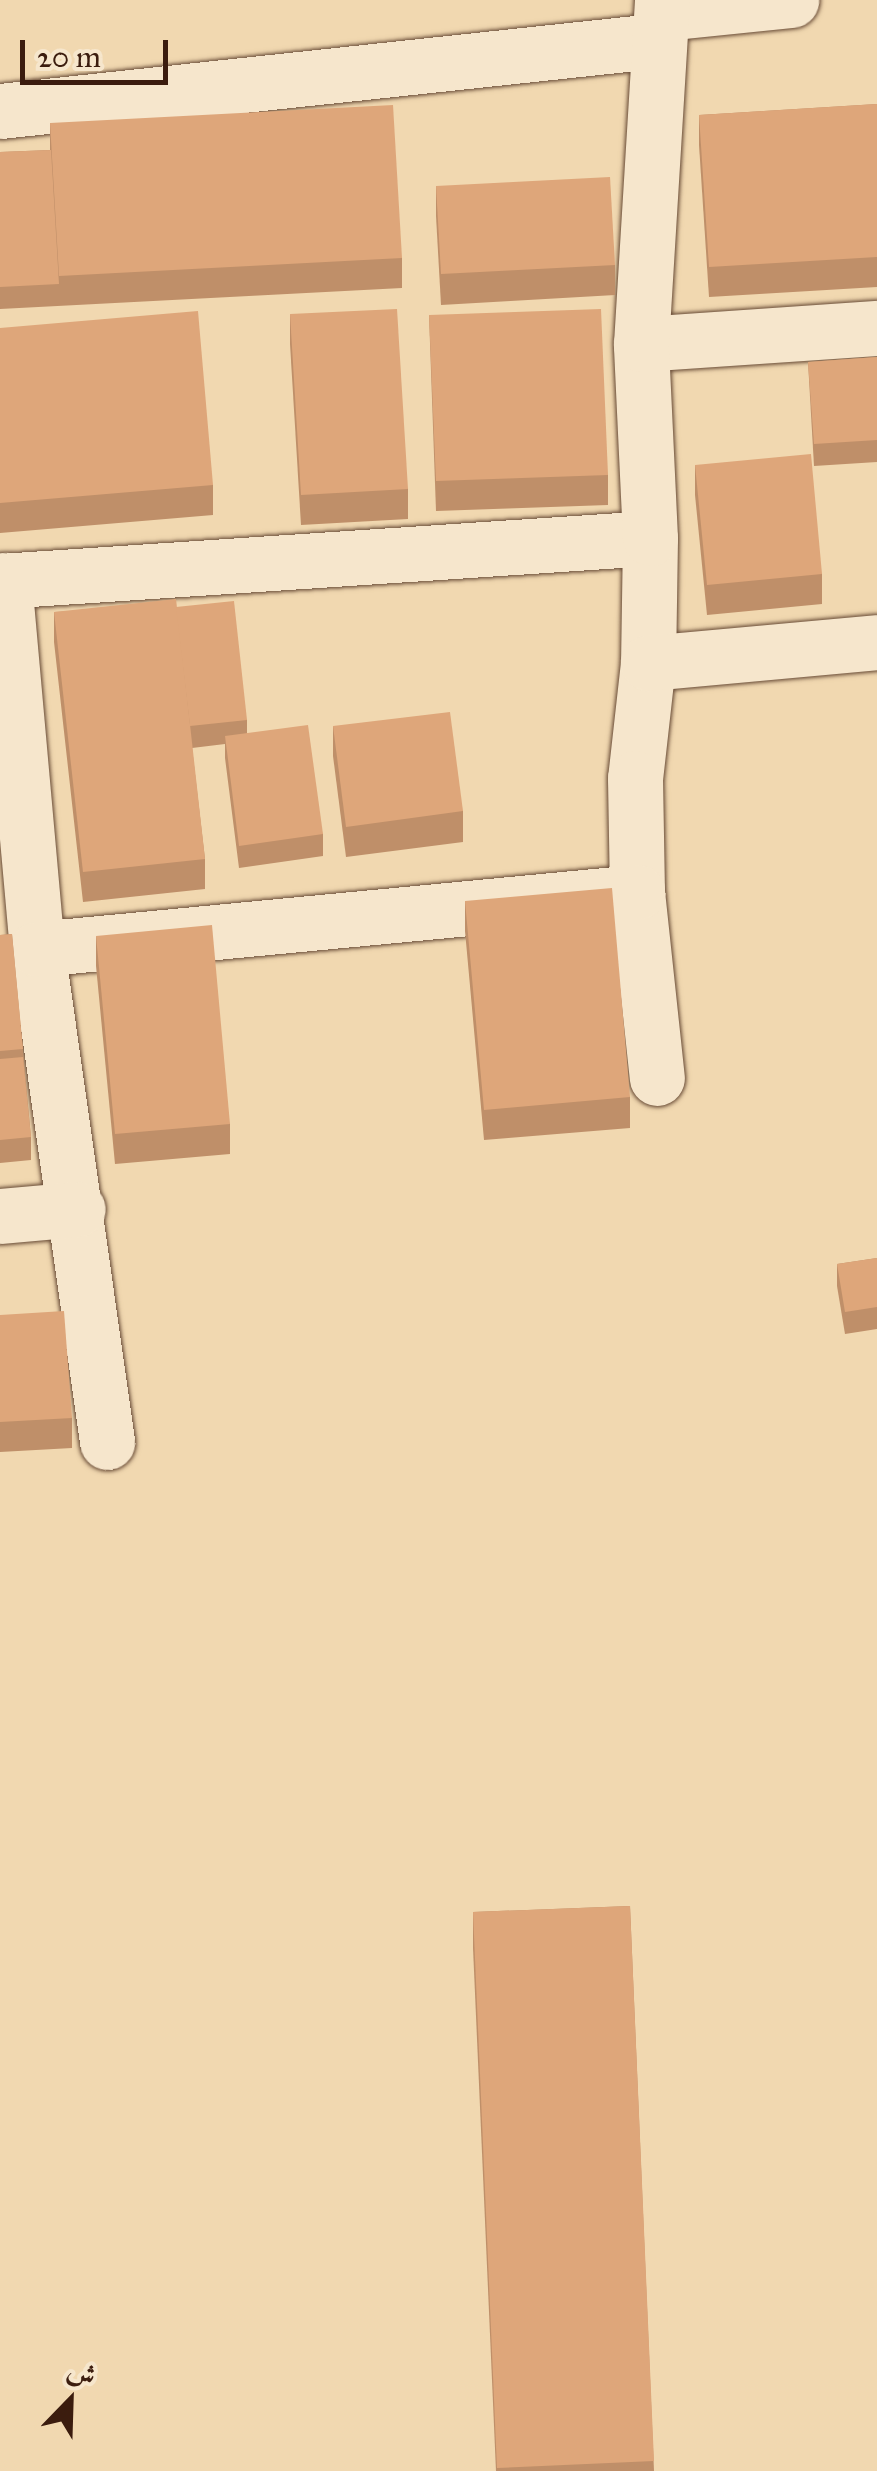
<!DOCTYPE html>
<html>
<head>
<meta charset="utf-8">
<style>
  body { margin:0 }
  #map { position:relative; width:877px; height:2471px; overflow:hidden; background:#f1d8b0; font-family:"IM FELL Great Primer",Amiri,serif }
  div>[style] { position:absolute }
  .roads { filter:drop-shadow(0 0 2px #684b36) drop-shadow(0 0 2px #684b36) }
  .minor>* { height:55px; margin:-27.5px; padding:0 27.5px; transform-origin:27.5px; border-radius:27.5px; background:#f6e6cc }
  .wall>* { inset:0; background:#bf8f69 }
  .building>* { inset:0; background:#dea67a }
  span { translate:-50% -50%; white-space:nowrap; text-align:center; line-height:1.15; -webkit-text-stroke:10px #f6e6cc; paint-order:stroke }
  .north { position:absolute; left:20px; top:2351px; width:100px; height:100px; -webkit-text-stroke:8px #f6e6cc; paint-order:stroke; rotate:23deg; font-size:28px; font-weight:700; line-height:40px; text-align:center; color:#3b1c0e }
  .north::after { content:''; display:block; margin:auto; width:35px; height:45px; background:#3b1c0e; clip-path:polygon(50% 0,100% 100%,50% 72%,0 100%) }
  .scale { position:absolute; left:20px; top:40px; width:148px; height:45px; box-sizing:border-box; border:5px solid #3b1c0e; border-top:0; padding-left:12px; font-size:30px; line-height:35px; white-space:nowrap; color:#3b1c0e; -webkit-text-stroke:8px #f6e6cc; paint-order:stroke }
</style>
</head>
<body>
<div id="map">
  <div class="roads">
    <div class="minor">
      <i style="left:663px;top:13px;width:129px;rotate:-5.8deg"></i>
      <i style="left:0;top:111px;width:658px;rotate:-6.11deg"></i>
      <i style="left:641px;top:344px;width:237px;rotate:-3.9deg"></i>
      <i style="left:650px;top:538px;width:125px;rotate:90.9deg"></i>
      <i style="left:648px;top:663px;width:116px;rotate:96.4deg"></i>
      <i style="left:635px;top:778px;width:114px;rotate:89deg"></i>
      <i style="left:637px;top:892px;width:187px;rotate:83.9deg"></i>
      <i style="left:4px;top:580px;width:370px;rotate:84.9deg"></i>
      <i style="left:37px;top:949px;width:498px;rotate:81.9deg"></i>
      <i style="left:0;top:581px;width:651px;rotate:-3.78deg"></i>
      <i style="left:650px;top:538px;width:194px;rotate:-92.7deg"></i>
      <i style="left:641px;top:344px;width:345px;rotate:-86.5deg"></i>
      <i style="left:648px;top:663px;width:230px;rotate:-5.2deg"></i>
      <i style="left:37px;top:949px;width:603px;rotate:-5.43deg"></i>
      <i style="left:0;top:1216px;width:78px;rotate:-5.1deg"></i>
    </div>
  </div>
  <div class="wall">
    <i style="clip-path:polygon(877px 104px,877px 287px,709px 297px,699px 145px,699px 115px)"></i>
    <i style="clip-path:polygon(50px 123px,402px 258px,402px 288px,0 309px,0 152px,50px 150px)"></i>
    <i style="clip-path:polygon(436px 186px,615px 265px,615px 295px,441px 305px,436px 216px)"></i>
    <i style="clip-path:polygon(290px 314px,408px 489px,408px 519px,301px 525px,290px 344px)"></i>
    <i style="clip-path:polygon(429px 315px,608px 475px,608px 505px,436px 511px)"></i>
    <i style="clip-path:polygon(0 328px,213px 485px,213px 515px,0 533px)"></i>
    <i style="clip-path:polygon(877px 357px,877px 462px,814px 466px,808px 362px)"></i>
    <i style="clip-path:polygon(695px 465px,822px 574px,822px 604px,707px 615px,695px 495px)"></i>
    <i style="clip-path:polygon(176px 607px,247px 720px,247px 733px,323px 834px,323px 856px,239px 868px,225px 758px,225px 744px,192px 748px,205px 859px,205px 889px,83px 902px,54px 642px,54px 612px)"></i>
    <i style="clip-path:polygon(333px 726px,463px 811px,463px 842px,346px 857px,333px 756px)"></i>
    <i style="clip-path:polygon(465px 901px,630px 1097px,630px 1128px,484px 1140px,465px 931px)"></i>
    <i style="clip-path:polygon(12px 934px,31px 1137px,31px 1160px,0 1163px,0 935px)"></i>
    <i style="clip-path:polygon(96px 936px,230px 1124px,230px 1154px,115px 1164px,96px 966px)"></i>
    <i style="clip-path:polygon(877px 1258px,877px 1329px,845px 1334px,837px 1286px,837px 1264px)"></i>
    <i style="clip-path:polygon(0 1315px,72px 1418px,72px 1448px,0 1452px)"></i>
    <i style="clip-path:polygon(630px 1906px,654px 2471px,496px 2471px,473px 1948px,473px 1912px)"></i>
  </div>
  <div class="building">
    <i style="clip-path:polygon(877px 104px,877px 257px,709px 267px,699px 115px)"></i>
    <i style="clip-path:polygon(393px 105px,402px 258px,59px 276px,50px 123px)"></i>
    <i style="clip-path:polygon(51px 150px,59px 284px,0 287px,0 152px)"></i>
    <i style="clip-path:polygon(610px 177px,615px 265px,441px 274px,436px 186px)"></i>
    <i style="clip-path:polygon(397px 309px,408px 489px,301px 495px,290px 314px)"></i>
    <i style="clip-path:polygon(601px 309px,608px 475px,436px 481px,429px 315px)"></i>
    <i style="clip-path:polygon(198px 311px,213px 485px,0 503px,0 328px)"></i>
    <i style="clip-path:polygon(877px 357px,877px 440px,814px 444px,808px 362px)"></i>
    <i style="clip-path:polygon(811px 454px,822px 574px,707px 585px,695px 465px)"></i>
    <i style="clip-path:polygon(176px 599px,205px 859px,83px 872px,54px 612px)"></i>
    <i style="clip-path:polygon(234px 601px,247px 720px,190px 726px,176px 607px)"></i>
    <i style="clip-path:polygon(450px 712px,463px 811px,346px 827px,333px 726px)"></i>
    <i style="clip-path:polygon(308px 725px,323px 834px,239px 846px,225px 736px)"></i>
    <i style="clip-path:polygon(612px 888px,630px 1097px,484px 1110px,465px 901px)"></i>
    <i style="clip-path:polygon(212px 925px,230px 1124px,115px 1134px,96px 936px)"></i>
    <i style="clip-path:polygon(12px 934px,23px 1049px,0 1051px,0 935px)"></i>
    <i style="clip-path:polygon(23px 1057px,31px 1137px,0 1140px,0 1059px)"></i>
    <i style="clip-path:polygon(877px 1258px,877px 1307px,845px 1312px,837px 1264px)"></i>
    <i style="clip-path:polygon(64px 1311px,72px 1418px,0 1422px,0 1315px)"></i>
    <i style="clip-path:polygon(630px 1906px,654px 2461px,497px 2468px,473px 1912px)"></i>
  </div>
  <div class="north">ش</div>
  <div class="scale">20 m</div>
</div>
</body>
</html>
